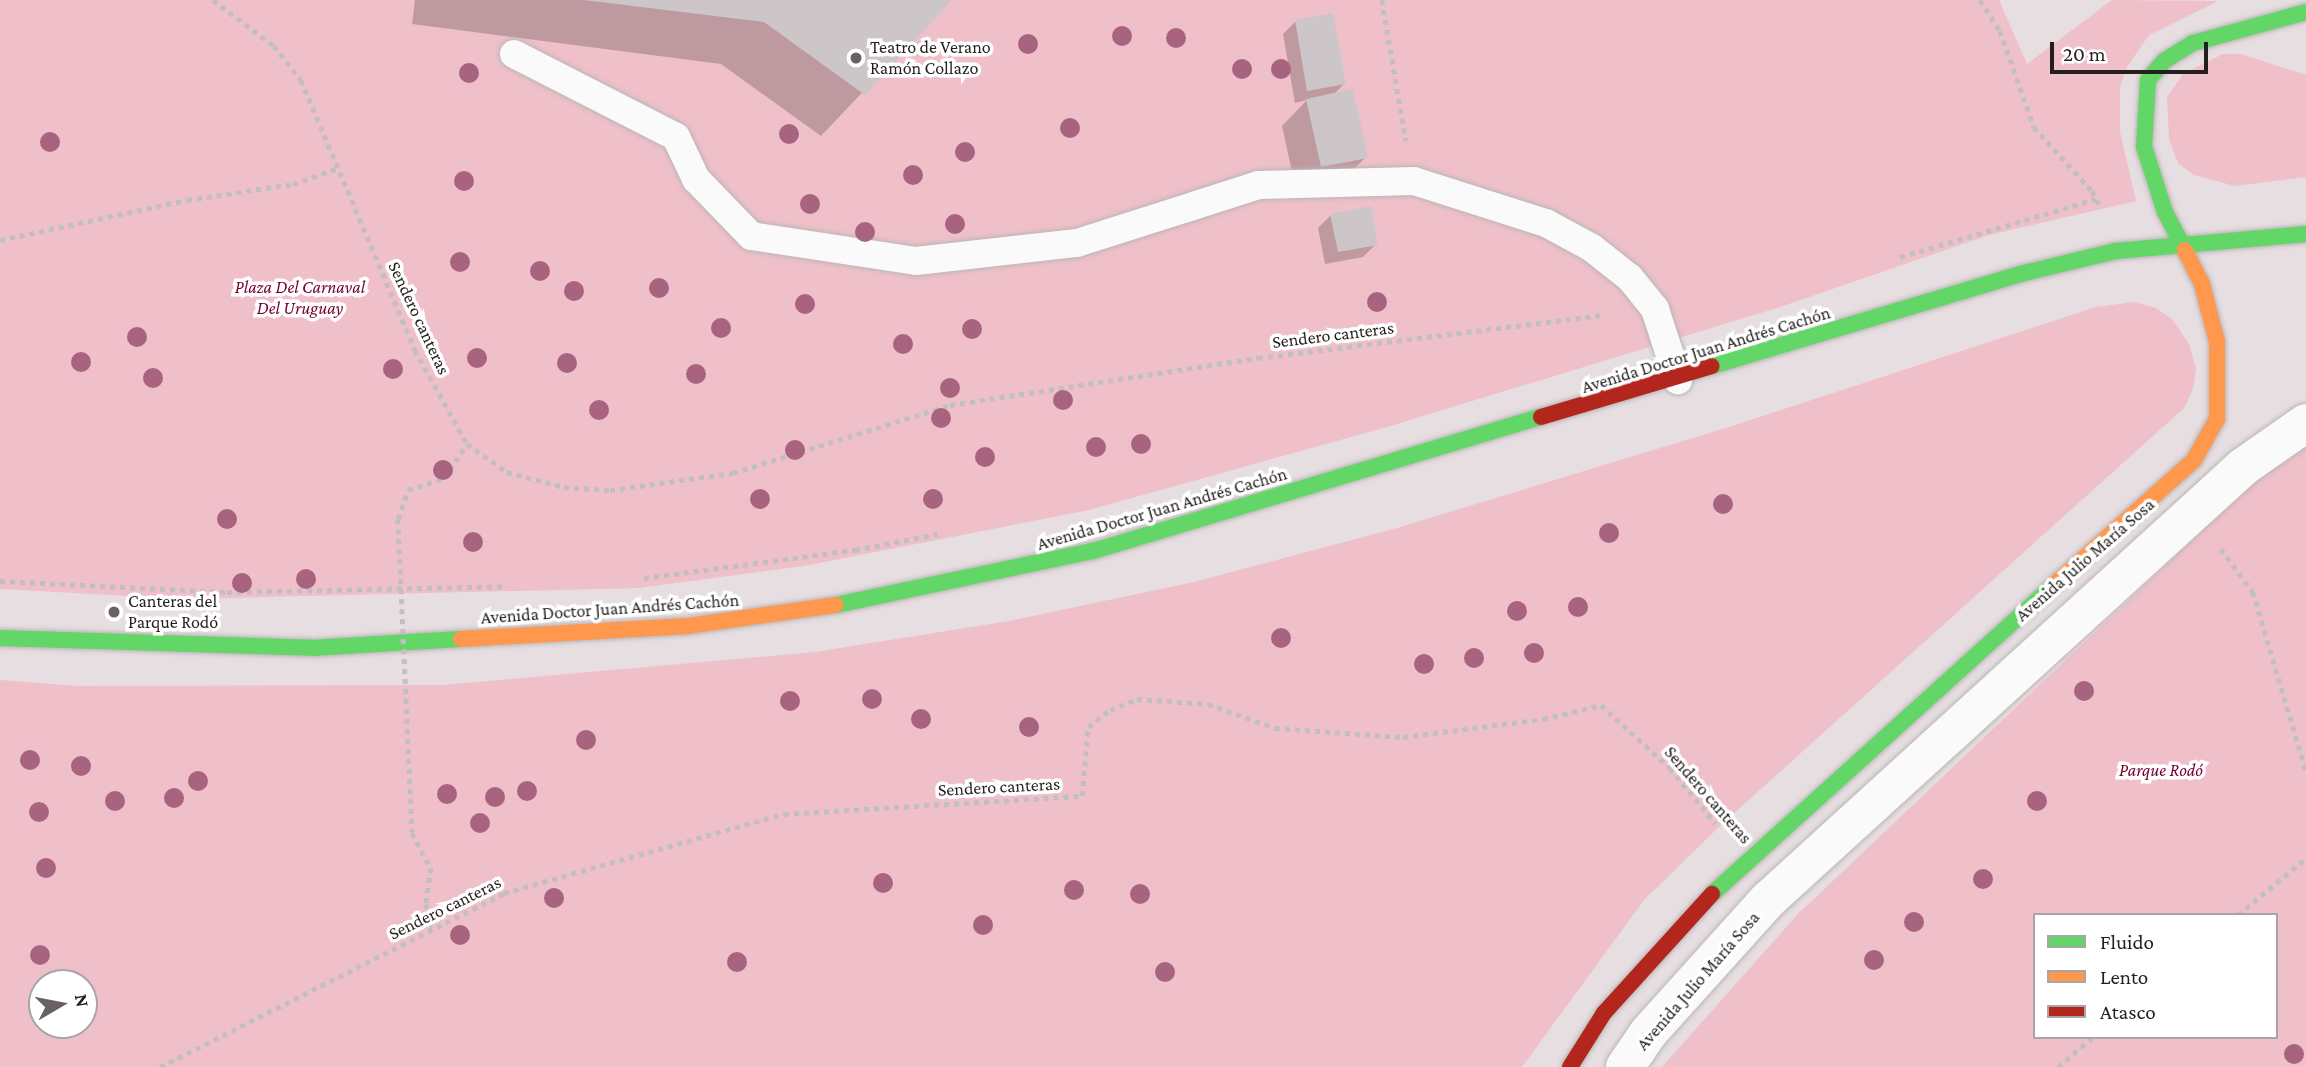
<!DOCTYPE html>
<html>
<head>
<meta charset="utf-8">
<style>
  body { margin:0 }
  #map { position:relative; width:2306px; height:1067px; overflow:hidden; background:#e6dee0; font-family:"Crimson Pro",serif }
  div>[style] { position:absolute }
  .green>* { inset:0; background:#efc0c9 }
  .shadow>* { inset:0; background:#0003 }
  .building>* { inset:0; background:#cdc6c8 }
  .path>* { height:4.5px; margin-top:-2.25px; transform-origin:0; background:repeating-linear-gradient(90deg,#c2bfbf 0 5px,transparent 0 10px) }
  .roads { filter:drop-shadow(0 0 2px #bbb5b6) drop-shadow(0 0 2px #bbb5b6) }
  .lane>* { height:28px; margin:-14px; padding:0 14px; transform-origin:14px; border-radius:14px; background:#fbfafa }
  .street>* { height:38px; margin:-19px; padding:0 19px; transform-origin:19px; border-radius:19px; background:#fbfafa }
  .fast>* { height:16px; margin:-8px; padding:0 8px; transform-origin:8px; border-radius:8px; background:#63d668 }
  .slow>* { height:16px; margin:-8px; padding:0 8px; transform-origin:8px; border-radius:8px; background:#ff974d }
  .jam>* { height:16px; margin:-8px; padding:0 8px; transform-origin:8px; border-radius:8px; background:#b3261e }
  .path-bridge>* { height:4.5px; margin-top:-2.25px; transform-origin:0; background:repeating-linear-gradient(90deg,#c2bfbf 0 5px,transparent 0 10px) }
  .trees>* { width:20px; height:20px; margin:-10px; border-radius:50%; background:#a8647f }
  .dots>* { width:19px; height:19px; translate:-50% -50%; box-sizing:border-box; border:4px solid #fff; border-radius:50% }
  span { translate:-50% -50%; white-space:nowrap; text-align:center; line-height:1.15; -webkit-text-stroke:7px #fff; paint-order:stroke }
  .poi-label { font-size:18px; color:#241f1f }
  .left { translate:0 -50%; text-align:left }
  .park-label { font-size:18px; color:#750130; font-style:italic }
  .street-label { font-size:18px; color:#241f1f }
  .legend { position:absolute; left:2033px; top:913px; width:245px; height:126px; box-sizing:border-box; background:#fff; border:2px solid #a7a5a5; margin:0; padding:9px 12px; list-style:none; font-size:21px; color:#241f1f }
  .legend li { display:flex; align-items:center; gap:14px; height:35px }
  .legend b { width:35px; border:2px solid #a7a5a5 }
  .north { position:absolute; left:28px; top:969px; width:70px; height:70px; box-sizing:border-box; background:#fff; border:2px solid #a7a5a5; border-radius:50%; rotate:80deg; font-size:19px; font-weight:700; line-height:28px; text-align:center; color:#241f1f }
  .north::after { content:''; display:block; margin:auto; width:24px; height:32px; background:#686263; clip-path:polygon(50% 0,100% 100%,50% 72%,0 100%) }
  .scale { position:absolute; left:2050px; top:42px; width:158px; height:32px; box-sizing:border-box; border:4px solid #241f1f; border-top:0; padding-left:9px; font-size:21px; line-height:24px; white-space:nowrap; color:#241f1f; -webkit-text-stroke:5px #fff; paint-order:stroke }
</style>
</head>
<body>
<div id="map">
  <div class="green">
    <i style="clip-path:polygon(0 0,1999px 0,2027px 64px,2112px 0,2218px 1px,2149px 35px,2127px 67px,2120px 87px,2120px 132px,2136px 201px,1989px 235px,1777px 308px,1387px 427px,1089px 510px,804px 566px,639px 588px,184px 599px,0 589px)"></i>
    <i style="clip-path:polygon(2223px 54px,2241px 54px,2306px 75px,2306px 177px,2235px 186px,2194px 175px,2178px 163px,2169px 139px,2167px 97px,2183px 74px)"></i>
    <i style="clip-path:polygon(evenodd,2133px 302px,2156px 308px,2172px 319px,2189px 344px,2196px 369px,2193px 389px,2184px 408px,1722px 824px,1644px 900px,1522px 1067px,0 1067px,0 680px,79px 686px,443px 685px,815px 652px,1009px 621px,1194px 582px,1397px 528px,1729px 427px,2096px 307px,2133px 302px,42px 983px,84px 983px,84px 1025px,42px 1025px,42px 983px)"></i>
    <i style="clip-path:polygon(evenodd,2306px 444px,2306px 1067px,1662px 1067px,1799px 913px,2264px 472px,2306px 444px,2035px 915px,2276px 915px,2276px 1037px,2035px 1037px,2035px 915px)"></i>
  </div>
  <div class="shadow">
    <i style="clip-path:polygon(415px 0,950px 0,821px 136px,721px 64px,412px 24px)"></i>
    <i style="clip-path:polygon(1296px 21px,1344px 84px,1332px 96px,1366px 157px,1341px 182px,1296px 190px,1282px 126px,1307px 100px,1295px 103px,1283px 34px)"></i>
    <i style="clip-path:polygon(1331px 215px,1376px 244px,1363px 257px,1325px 264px,1318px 228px)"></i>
  </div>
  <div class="building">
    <i style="clip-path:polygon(584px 0,952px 0,865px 95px,764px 22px)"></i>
    <i style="clip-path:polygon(1333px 13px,1346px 84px,1307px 91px,1295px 20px)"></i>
    <i style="clip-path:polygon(1353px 89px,1368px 158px,1321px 167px,1306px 99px)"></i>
    <i style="clip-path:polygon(1371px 206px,1378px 245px,1338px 252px,1330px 214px)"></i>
  </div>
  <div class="path">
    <i style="left:213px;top:0;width:76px;rotate:37deg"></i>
    <i style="left:274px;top:46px;width:43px;rotate:51.5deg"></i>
    <i style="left:301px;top:80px;width:293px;rotate:67.1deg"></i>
    <i style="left:415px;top:350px;width:107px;rotate:61deg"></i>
    <i style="left:467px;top:444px;width:49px;rotate:35deg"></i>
    <i style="left:507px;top:472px;width:59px;rotate:14.7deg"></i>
    <i style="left:564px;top:487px;width:46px;rotate:3.7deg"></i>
    <i style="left:610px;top:490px;width:124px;rotate:-7.9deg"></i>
    <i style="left:733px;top:473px;width:227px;rotate:-17.4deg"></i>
    <i style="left:950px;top:405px;width:312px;rotate:-8.7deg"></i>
    <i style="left:1258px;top:358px;width:350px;rotate:-7.1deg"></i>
    <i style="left:1382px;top:0;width:143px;rotate:80.3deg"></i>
    <i style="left:1980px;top:0;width:37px;rotate:57deg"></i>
    <i style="left:2000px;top:31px;width:102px;rotate:70.5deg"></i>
    <i style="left:2034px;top:127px;width:86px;rotate:47.8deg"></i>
    <i style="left:2092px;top:191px;width:19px;rotate:62deg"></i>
    <i style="left:0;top:240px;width:191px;rotate:-12.1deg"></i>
    <i style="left:187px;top:200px;width:107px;rotate:-8.6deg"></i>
    <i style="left:293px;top:184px;width:49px;rotate:-19.2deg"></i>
    <i style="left:1900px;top:257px;width:204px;rotate:-16.5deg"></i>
    <i style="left:398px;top:519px;width:31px;rotate:-71deg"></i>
    <i style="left:408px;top:490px;width:38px;rotate:-18deg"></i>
    <i style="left:444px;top:478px;width:41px;rotate:-55.9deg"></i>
    <i style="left:2221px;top:549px;width:54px;rotate:53.3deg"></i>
    <i style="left:2253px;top:592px;width:187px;rotate:73.5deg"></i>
    <i style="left:644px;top:578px;width:213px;rotate:-7.6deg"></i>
    <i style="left:855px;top:550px;width:84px;rotate:-11deg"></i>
    <i style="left:0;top:581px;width:227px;rotate:2.8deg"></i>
    <i style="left:227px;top:592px;width:279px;rotate:-1.2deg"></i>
    <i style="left:412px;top:833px;width:40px;rotate:62deg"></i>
    <i style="left:431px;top:868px;width:36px;rotate:98deg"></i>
    <i style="left:426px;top:904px;width:26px;rotate:79deg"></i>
    <i style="left:2238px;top:915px;width:89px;rotate:-40deg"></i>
    <i style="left:160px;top:1067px;width:386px;rotate:-26.8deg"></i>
    <i style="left:504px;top:893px;width:291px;rotate:-15.8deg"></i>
    <i style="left:784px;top:814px;width:299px;rotate:-3.5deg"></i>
    <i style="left:1082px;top:796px;width:69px;rotate:-85deg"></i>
    <i style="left:1088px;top:727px;width:28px;rotate:-38deg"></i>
    <i style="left:1110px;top:710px;width:29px;rotate:-22deg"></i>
    <i style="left:1137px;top:699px;width:71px;rotate:4deg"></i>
    <i style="left:1208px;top:704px;width:71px;rotate:19.7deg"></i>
    <i style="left:1275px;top:728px;width:128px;rotate:4deg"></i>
    <i style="left:1403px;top:737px;width:141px;rotate:-7.3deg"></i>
    <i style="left:1543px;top:719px;width:60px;rotate:-13.6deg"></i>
    <i style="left:1601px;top:705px;width:93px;rotate:42.4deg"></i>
    <i style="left:1670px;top:768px;width:72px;rotate:50.6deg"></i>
    <i style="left:2058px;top:1067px;width:46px;rotate:-40.6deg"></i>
  </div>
  <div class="roads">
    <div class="lane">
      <i style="left:514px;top:54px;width:182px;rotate:27.1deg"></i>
      <i style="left:676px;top:137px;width:47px;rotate:64.5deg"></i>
      <i style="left:696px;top:179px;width:79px;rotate:46deg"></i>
      <i style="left:751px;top:236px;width:167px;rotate:8.6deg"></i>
      <i style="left:916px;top:261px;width:162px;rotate:-6.4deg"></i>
      <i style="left:1077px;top:243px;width:191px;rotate:-17.7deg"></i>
      <i style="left:1259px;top:185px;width:155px;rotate:-1.5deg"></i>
      <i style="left:1414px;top:181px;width:139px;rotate:17.7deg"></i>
      <i style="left:1546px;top:223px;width:52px;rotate:28.5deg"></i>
      <i style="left:1592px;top:248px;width:48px;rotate:38.3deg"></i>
      <i style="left:1630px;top:278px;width:40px;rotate:51deg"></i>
      <i style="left:1655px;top:309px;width:75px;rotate:72.1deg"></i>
    </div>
    <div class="street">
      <i style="left:1625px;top:1067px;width:42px;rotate:-55.6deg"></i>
      <i style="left:1649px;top:1032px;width:178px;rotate:-48deg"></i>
      <i style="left:1768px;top:900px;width:643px;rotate:-42.35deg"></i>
      <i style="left:2243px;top:467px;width:77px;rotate:-34.9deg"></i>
    </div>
    <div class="fast">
      <i style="left:2185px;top:250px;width:43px;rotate:-117.8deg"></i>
      <i style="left:2165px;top:212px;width:68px;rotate:-107.9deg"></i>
      <i style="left:2144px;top:147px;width:67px;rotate:-86.6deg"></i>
      <i style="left:2148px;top:80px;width:25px;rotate:-50deg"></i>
      <i style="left:2164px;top:61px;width:34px;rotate:-32deg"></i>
      <i style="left:2193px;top:43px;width:117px;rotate:-15.3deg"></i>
      <i style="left:1712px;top:366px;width:321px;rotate:-16.6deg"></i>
      <i style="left:2020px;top:274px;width:99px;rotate:-13.5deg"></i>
      <i style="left:2116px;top:251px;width:191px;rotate:-5.1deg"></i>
      <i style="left:836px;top:605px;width:263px;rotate:-11.9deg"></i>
      <i style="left:1093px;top:551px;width:468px;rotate:-16.7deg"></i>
      <i style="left:0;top:638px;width:312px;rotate:1.8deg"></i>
      <i style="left:312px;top:648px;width:149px;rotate:-3.5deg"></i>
      <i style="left:1712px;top:894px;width:464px;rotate:-42.1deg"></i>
    </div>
    <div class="slow">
      <i style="left:2056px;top:583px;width:185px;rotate:-41.7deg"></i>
      <i style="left:2194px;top:460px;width:47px;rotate:-60.7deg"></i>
      <i style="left:2217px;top:419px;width:77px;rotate:-90deg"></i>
      <i style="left:2217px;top:342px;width:60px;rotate:-104.5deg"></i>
      <i style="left:2202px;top:284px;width:38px;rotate:-117deg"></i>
      <i style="left:461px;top:639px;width:227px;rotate:-3.3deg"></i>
      <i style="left:688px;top:626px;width:149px;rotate:-8.1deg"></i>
    </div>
    <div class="jam">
      <i style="left:1541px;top:417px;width:178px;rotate:-16.6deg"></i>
      <i style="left:1570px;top:1067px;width:64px;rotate:-57.8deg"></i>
      <i style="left:1604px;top:1013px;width:161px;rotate:-47.8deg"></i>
    </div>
  </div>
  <div class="path-bridge">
    <i style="left:398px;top:519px;width:314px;rotate:87.4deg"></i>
  </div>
  <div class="trees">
    <i style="left:1122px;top:36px"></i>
    <i style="left:1176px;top:38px"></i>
    <i style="left:1028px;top:44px"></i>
    <i style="left:1242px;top:69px"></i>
    <i style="left:1281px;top:69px"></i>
    <i style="left:469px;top:73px"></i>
    <i style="left:1070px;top:128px"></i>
    <i style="left:789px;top:134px"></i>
    <i style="left:50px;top:142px"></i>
    <i style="left:965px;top:152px"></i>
    <i style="left:913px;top:175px"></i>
    <i style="left:464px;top:181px"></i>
    <i style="left:810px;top:204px"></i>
    <i style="left:955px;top:224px"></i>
    <i style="left:865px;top:232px"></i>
    <i style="left:460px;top:262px"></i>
    <i style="left:540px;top:271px"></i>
    <i style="left:659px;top:288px"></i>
    <i style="left:574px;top:291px"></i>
    <i style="left:1377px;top:302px"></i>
    <i style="left:805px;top:304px"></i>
    <i style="left:721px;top:328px"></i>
    <i style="left:972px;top:329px"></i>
    <i style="left:137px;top:337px"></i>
    <i style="left:903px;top:344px"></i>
    <i style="left:477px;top:358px"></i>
    <i style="left:81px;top:362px"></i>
    <i style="left:567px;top:363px"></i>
    <i style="left:393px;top:369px"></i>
    <i style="left:696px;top:374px"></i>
    <i style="left:153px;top:378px"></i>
    <i style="left:950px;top:388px"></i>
    <i style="left:1063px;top:400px"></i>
    <i style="left:599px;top:410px"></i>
    <i style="left:941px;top:418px"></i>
    <i style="left:1141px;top:444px"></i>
    <i style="left:1096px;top:447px"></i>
    <i style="left:795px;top:450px"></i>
    <i style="left:985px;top:457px"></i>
    <i style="left:443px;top:470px"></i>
    <i style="left:760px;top:499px"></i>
    <i style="left:933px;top:499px"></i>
    <i style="left:1723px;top:504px"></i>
    <i style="left:227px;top:519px"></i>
    <i style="left:1609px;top:533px"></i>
    <i style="left:473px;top:542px"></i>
    <i style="left:306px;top:579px"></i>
    <i style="left:242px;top:583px"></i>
    <i style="left:1578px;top:607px"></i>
    <i style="left:1517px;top:611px"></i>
    <i style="left:1281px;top:638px"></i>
    <i style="left:1534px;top:653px"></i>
    <i style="left:1474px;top:658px"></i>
    <i style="left:1424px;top:664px"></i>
    <i style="left:2084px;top:691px"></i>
    <i style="left:872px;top:699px"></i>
    <i style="left:790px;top:701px"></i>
    <i style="left:921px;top:719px"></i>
    <i style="left:1029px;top:727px"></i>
    <i style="left:586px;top:740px"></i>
    <i style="left:30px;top:760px"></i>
    <i style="left:81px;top:766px"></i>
    <i style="left:198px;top:781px"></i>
    <i style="left:527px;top:791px"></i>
    <i style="left:447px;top:794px"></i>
    <i style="left:495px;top:797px"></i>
    <i style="left:174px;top:798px"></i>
    <i style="left:115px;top:801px"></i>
    <i style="left:2037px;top:801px"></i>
    <i style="left:39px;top:812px"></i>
    <i style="left:480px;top:823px"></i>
    <i style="left:46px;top:868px"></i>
    <i style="left:1983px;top:879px"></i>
    <i style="left:883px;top:883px"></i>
    <i style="left:1074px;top:890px"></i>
    <i style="left:1140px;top:894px"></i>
    <i style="left:554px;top:898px"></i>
    <i style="left:1914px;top:922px"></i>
    <i style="left:983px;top:925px"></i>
    <i style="left:460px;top:935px"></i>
    <i style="left:40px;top:955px"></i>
    <i style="left:1874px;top:960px"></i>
    <i style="left:737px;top:962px"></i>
    <i style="left:1165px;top:972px"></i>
    <i style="left:2294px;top:1054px"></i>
  </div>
  <div class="dots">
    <i style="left:856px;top:58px;background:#686263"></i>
    <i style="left:114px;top:612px;background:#686263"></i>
  </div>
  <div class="poi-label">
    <span class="left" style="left:870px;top:58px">Teatro de Verano<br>Ramón Collazo</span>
    <span class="left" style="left:128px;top:612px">Canteras del<br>Parque Rodó</span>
  </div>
  <div class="park-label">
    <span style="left:300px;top:298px">Plaza Del Carnaval<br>Del Uruguay</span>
    <span style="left:2161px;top:770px">Parque Rodó</span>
  </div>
  <div class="street-label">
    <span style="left:419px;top:318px;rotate:65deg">Sendero canteras</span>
    <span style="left:1333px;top:335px;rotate:-7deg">Sendero canteras</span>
    <span style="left:1706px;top:350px;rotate:-17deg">Avenida Doctor Juan Andrés Cachón</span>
    <span style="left:1162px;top:509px;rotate:-16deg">Avenida Doctor Juan Andrés Cachón</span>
    <span style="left:2085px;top:560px;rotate:-41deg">Avenida Julio María Sosa</span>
    <span style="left:610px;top:609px;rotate:-4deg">Avenida Doctor Juan Andrés Cachón</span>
    <span style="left:999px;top:787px;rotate:-3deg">Sendero canteras</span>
    <span style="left:1708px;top:795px;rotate:49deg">Sendero canteras</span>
    <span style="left:445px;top:908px;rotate:-26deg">Sendero canteras</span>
    <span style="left:1698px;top:981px;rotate:-49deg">Avenida Julio María Sosa</span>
  </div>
  <ul class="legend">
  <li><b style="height:9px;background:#63d668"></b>Fluido</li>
  <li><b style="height:9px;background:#ff974d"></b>Lento</li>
  <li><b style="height:9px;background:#b3261e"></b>Atasco</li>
  </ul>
  <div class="north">N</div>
  <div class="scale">20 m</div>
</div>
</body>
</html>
